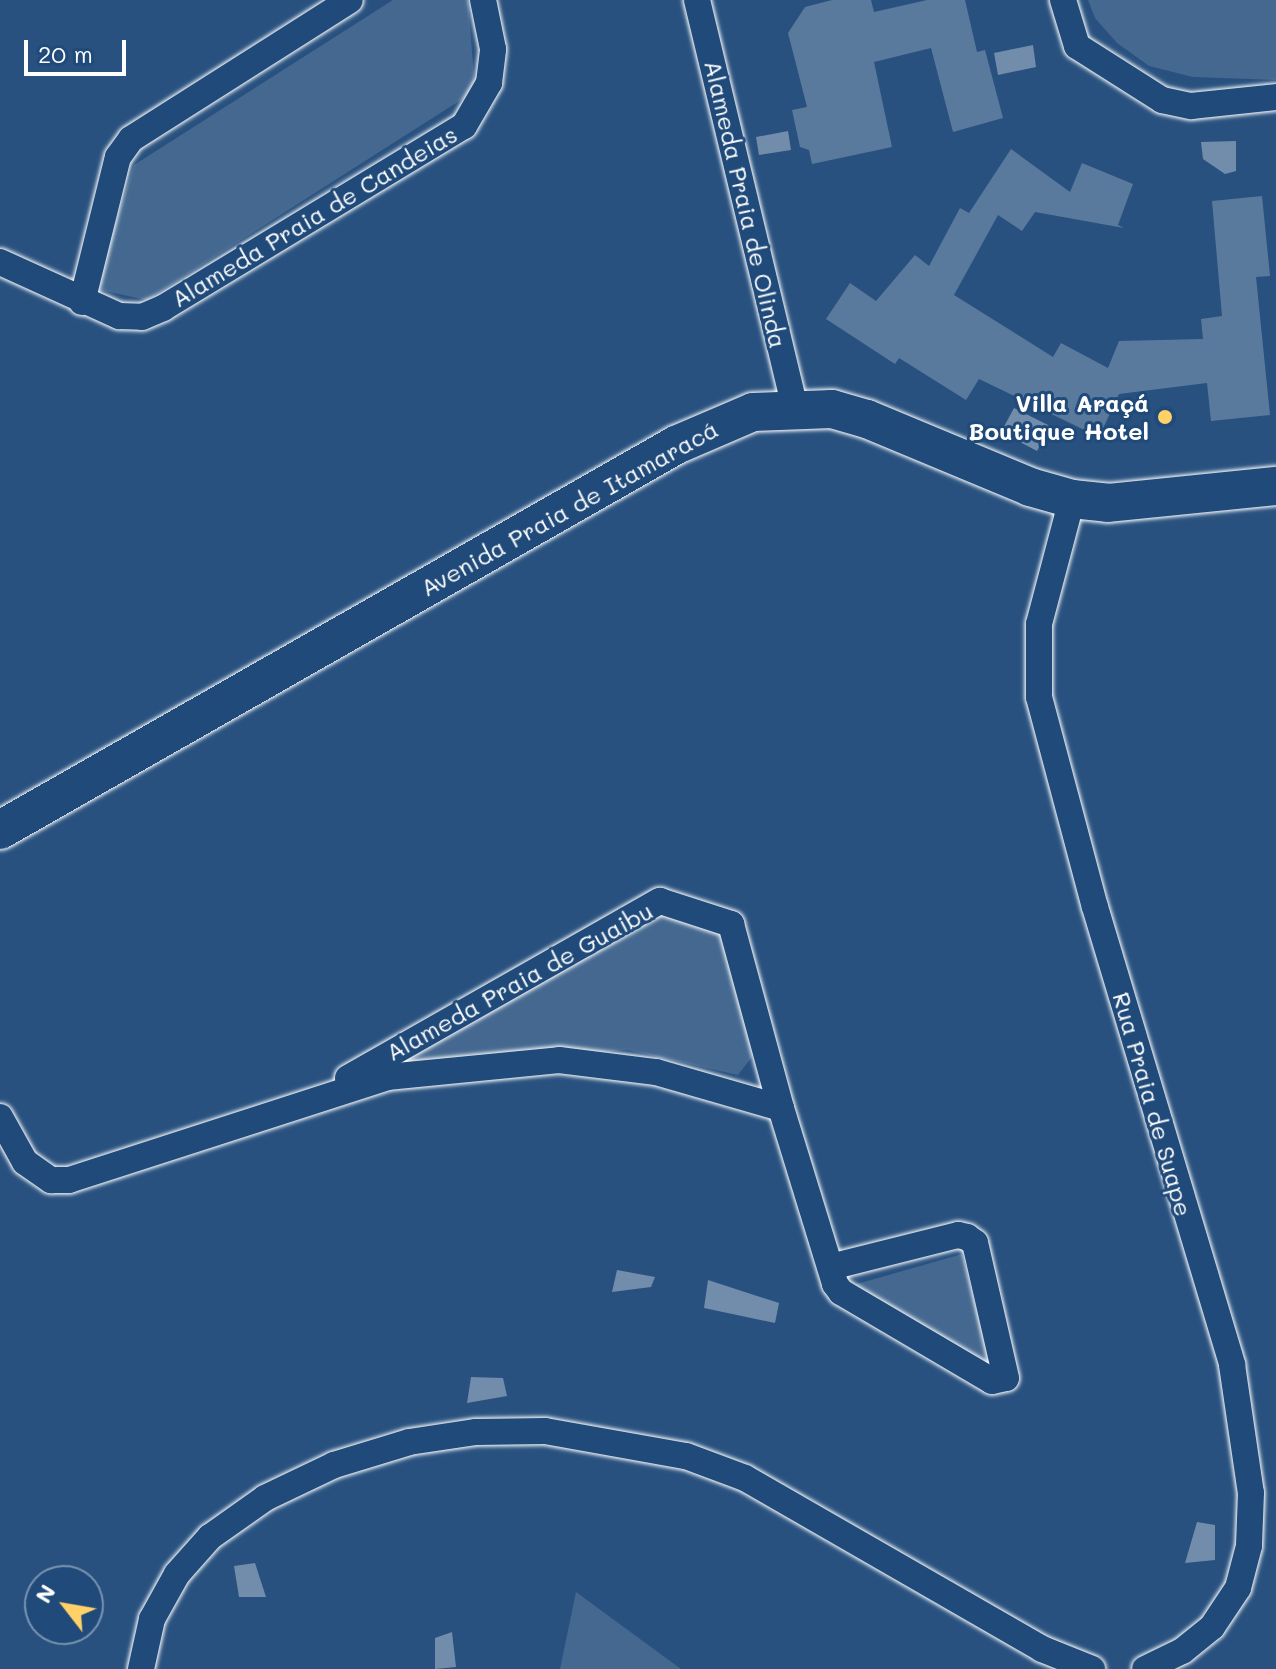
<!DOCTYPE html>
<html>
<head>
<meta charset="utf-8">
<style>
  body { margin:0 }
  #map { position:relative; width:1276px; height:1669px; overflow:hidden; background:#28517f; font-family:Mali,sans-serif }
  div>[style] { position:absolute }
  .green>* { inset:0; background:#446890 }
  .water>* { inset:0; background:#718dab }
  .building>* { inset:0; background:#5a7a9d }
  .roads { filter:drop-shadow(0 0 2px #fff) drop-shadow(0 0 2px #fff) }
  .street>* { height:26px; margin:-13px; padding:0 13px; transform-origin:13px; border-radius:13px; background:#1f4a7a }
  .secondary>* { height:38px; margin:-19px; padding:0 19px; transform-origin:19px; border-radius:19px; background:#1f4a7a }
  .dots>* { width:22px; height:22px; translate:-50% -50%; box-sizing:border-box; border:4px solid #1f4a7a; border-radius:50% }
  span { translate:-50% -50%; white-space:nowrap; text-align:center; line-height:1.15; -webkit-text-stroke:6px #1f4a7a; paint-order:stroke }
  .street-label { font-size:24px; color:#fff }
  .poi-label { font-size:24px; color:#fff; font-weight:700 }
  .right { translate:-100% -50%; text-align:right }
  .north { position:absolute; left:24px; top:1565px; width:80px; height:80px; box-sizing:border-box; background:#1f4a7a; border:2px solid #7992af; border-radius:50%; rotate:301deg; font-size:22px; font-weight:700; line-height:32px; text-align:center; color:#fff }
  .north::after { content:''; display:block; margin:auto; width:28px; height:36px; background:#ffd166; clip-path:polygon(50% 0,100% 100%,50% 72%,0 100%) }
  .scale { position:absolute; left:24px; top:40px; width:102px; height:36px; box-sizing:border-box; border:4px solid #fff; border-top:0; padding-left:10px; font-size:24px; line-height:28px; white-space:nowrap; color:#fff; -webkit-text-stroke:6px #1f4a7a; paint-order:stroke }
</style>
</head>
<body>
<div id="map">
  <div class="green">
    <i style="clip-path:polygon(393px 0,468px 0,475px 91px,147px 300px,95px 289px,134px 165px)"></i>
    <i style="clip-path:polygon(1088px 0,1276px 0,1276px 80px,1193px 77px,1149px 66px,1117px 43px,1095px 18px)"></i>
    <i style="clip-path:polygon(654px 912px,723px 929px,758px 1049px,738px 1075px,627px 1050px,398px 1067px,453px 1026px)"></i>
    <i style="clip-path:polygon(962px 1254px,992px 1370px,850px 1286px)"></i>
    <i style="clip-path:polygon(576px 1592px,681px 1669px,560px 1669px)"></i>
  </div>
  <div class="water">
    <i style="clip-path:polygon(1033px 45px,1036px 67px,998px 75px,994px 53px)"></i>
    <i style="clip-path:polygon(788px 131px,791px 150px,759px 155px,756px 137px)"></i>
    <i style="clip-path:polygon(1236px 141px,1236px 171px,1225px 174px,1203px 159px,1201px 142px)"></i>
    <i style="clip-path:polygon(1014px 408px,1050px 426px,1037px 451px,1001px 432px)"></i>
    <i style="clip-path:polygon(617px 1270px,655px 1277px,651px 1287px,612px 1292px)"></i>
    <i style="clip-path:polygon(708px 1280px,779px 1303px,775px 1323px,704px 1308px)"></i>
    <i style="clip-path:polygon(471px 1377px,503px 1378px,507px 1396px,467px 1403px)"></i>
    <i style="clip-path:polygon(1197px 1522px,1215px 1525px,1215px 1560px,1185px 1563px)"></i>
    <i style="clip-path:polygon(255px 1563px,266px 1597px,239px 1597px,234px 1566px)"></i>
    <i style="clip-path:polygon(452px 1632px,456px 1667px,435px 1669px,435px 1638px)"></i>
  </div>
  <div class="building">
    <i style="clip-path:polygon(832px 0,871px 0,874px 12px,927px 0,965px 0,977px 52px,985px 50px,1003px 118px,953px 132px,931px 48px,874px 62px,892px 147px,812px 164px,809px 150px,800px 147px,792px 110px,807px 107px,788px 33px,805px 7px)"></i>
    <i style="clip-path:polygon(1011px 149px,1070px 192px,1082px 163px,1133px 184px,1118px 225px,1124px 228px,1035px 212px,1022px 231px,998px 215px,954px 295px,1053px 357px,1061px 343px,1108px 368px,1119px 341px,1203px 339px,1201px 319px,1222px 316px,1212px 201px,1262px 196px,1270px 276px,1256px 277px,1270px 415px,1211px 421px,1207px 383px,1119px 394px,1099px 437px,979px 379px,966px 400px,899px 358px,895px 364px,826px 319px,850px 283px,876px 301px,915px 255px,929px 266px,960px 208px,969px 213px)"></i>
  </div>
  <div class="roads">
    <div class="street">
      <i style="left:697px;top:0;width:420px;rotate:76.5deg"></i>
      <i style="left:1063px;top:0;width:48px;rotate:73.1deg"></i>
      <i style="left:1077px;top:46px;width:101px;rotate:32.4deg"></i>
      <i style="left:1162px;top:100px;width:30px;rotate:12deg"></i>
      <i style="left:1191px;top:106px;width:85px;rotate:-6deg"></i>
      <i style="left:0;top:262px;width:131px;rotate:24.4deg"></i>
      <i style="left:119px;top:316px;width:23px;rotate:2deg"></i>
      <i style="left:142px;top:317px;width:23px;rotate:-23deg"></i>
      <i style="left:163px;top:308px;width:352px;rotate:-31.2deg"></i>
      <i style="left:464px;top:126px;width:50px;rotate:-59.8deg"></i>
      <i style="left:489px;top:83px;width:34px;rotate:-83deg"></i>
      <i style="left:493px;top:49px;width:50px;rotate:-101.5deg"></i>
      <i style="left:82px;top:302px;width:149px;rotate:-76.1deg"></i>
      <i style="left:118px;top:157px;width:22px;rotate:-54deg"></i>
      <i style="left:131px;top:139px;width:259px;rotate:-32.4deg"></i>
      <i style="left:1072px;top:499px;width:129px;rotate:104.8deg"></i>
      <i style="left:1039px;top:624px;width:73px;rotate:90deg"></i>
      <i style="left:1039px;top:697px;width:217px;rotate:75.1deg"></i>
      <i style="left:1095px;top:907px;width:478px;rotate:73.3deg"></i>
      <i style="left:1232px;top:1365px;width:129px;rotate:81.6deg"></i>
      <i style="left:1251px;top:1493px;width:53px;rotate:92.2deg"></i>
      <i style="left:1249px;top:1546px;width:43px;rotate:104.7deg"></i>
      <i style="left:1238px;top:1588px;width:47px;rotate:123.7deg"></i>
      <i style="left:1212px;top:1627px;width:38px;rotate:141deg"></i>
      <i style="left:1182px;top:1651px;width:41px;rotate:154.1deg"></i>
      <i style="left:348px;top:1078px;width:359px;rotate:-29.6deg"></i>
      <i style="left:660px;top:901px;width:75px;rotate:17.9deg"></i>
      <i style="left:731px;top:924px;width:191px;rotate:74.8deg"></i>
      <i style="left:0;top:1117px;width:51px;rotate:60.9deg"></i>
      <i style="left:25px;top:1162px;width:32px;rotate:35deg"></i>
      <i style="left:51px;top:1180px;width:18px"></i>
      <i style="left:69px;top:1180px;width:334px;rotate:-17.9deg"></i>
      <i style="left:387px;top:1077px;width:173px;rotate:-5.6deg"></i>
      <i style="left:559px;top:1060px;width:98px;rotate:7.1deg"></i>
      <i style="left:656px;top:1072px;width:130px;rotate:16.1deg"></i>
      <i style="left:781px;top:1108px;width:184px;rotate:72.9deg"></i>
      <i style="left:835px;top:1284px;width:10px;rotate:53deg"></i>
      <i style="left:841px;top:1292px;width:175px;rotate:30.5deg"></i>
      <i style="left:992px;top:1381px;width:14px;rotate:-12deg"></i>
      <i style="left:1006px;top:1378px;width:139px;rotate:-102.9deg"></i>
      <i style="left:975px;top:1243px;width:10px;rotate:-143deg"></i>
      <i style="left:967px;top:1237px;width:9px;rotate:-167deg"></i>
      <i style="left:958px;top:1235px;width:131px;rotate:165.9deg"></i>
      <i style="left:141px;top:1669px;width:51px;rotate:-77.6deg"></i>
      <i style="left:152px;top:1619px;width:51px;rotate:-60.9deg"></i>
      <i style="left:177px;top:1574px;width:50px;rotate:-48.3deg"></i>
      <i style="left:210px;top:1537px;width:67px;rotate:-35.3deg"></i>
      <i style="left:265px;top:1498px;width:76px;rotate:-25.6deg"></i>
      <i style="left:334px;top:1465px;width:78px;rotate:-17deg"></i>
      <i style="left:409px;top:1442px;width:68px;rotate:-8.5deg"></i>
      <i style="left:476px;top:1432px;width:69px;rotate:-0.8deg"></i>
      <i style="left:545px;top:1431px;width:143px;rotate:10.1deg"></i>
      <i style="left:686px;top:1456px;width:63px;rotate:20.4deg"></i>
      <i style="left:745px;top:1478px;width:343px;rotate:29.9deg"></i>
      <i style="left:1042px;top:1649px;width:54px;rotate:21.8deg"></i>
    </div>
    <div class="secondary">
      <i style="left:0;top:830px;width:778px;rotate:-29.66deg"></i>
      <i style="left:676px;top:445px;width:84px;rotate:-23.2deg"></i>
      <i style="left:753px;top:412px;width:79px;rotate:-2.2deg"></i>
      <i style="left:832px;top:409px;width:36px;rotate:16deg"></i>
      <i style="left:867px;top:419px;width:177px;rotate:22.6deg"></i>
      <i style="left:1030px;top:487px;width:44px;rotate:15.9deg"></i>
      <i style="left:1072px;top:499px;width:36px;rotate:6deg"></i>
      <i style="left:1108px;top:503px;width:169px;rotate:-5.8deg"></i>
    </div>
  </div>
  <div class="dots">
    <i style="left:1165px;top:417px;background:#ffd166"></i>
  </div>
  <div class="street-label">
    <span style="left:746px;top:204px;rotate:77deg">Alameda Praia de Olinda</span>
    <span style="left:314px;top:216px;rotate:-31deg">Alameda Praia de Candeias</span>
    <span style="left:569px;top:508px;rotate:-29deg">Avenida Praia de Itamaracá</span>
    <span style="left:519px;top:981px;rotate:-29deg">Alameda Praia de Guaibu</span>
    <span style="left:1153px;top:1104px;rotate:74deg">Rua Praia de Suape</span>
  </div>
  <div class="poi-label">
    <span class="right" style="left:1149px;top:417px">Villa Araçá<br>Boutique Hotel</span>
  </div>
  <div class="north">N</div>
  <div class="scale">20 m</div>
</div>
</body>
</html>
